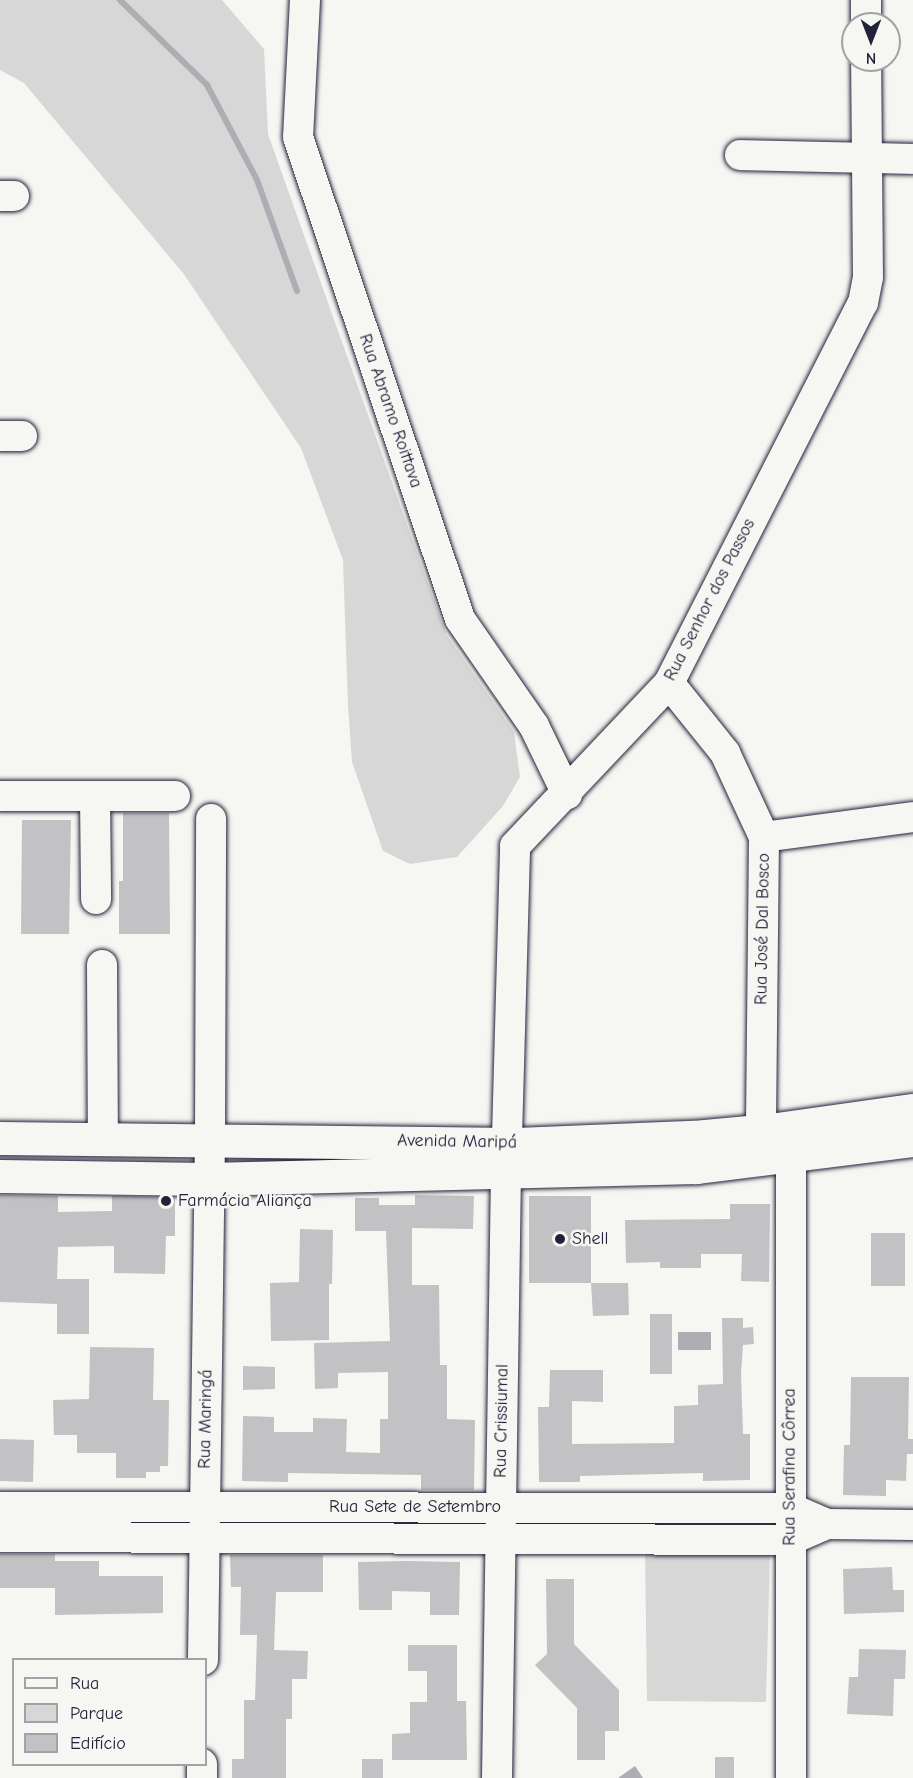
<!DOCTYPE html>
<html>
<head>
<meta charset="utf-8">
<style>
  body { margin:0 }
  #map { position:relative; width:913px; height:1778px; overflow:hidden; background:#f6f6f2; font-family:"Comic Neue",sans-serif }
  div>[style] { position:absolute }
  .green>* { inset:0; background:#d7d7d7 }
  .water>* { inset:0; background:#adadb3 }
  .stream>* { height:6px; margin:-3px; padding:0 3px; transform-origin:3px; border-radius:3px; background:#adadb3 }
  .building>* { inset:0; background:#c2c2c4 }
  .roads { filter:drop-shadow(0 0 2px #22223b) drop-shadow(0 0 2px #22223b) }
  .minor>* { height:30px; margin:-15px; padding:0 15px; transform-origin:15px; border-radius:15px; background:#f6f6f2 }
  .major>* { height:33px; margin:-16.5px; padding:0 16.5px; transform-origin:16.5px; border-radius:16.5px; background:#f6f6f2 }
  .dots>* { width:16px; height:16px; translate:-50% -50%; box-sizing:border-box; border:3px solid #f6f6f2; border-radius:50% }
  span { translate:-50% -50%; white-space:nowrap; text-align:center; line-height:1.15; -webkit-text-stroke:5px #f6f6f2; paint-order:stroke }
  .street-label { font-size:18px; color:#22223b }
  .poi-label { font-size:18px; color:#22223b }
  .left { translate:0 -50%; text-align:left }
  .legend { position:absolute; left:12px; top:1658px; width:195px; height:108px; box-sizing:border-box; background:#f6f6f2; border:2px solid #a1a1a9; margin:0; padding:8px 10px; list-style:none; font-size:18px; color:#22223b }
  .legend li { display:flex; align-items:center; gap:12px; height:30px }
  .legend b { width:30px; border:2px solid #a1a1a9 }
  .north { position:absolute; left:841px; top:12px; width:60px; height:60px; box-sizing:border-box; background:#f6f6f2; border:2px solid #a1a1a9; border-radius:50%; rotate:180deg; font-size:16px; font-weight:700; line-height:24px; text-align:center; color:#22223b }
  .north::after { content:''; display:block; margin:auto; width:21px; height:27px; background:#22223b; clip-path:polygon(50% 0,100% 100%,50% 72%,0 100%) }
</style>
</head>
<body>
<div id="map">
  <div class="green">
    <i style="clip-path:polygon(0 0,222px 0,264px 49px,268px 134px,446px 634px,514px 732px,520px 777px,503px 806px,457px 857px,410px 864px,383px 851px,352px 762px,348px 706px,343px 560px,301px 448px,183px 273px,24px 83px,0 70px)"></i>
    <i style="clip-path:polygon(645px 1549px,770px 1551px,766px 1702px,647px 1701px)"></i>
  </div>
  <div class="water">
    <i style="clip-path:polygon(678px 1332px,711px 1332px,711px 1350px,678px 1350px)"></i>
    <i style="clip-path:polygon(635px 1766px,643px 1778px,618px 1778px)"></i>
  </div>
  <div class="stream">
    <i style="left:120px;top:0;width:122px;rotate:44.3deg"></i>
    <i style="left:207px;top:85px;width:107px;rotate:62.2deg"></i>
    <i style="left:257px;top:180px;width:118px;rotate:70.2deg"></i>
  </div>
  <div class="building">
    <i style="clip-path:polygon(123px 813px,169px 813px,170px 934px,119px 934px,119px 881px,123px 881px)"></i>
    <i style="clip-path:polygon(22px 820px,71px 820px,69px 934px,21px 934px)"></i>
    <i style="clip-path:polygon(0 1195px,58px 1196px,58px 1212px,112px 1211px,112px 1196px,175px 1197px,175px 1236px,166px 1236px,165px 1274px,114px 1273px,114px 1246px,58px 1247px,57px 1279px,89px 1279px,89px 1334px,57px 1334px,57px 1304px,0 1302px)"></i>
    <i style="clip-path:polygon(415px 1195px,474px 1196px,473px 1229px,412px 1228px,412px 1285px,439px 1285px,440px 1365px,447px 1365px,447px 1419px,475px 1420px,474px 1490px,421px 1490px,421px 1475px,288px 1473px,288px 1482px,242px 1481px,243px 1416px,274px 1417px,274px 1432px,313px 1432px,313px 1418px,347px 1419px,346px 1452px,380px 1453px,380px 1419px,388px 1419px,388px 1372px,338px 1373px,338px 1388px,315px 1389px,314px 1343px,390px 1341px,386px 1231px,355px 1231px,355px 1198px,379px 1198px,379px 1205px,415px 1205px)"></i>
    <i style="clip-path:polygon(529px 1196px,591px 1196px,591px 1283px,529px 1283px)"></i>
    <i style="clip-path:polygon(730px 1204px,770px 1204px,769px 1282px,741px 1281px,742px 1254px,701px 1254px,701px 1268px,660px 1268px,660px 1262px,626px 1263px,625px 1220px,730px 1219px)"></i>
    <i style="clip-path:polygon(300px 1229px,333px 1230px,332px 1284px,329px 1284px,329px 1340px,271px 1341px,270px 1283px,299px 1282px)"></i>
    <i style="clip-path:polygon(871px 1233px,905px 1233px,905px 1286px,871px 1286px)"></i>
    <i style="clip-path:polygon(591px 1283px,628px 1283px,629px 1315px,593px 1316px)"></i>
    <i style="clip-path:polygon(650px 1314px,672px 1314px,672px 1374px,650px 1374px)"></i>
    <i style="clip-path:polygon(722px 1318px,743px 1318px,743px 1328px,753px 1327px,754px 1344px,743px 1345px,741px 1373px,743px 1434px,750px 1434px,750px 1480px,703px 1481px,703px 1473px,580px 1476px,580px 1482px,539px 1482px,538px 1407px,549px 1407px,550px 1370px,603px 1370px,603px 1402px,572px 1401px,572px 1444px,674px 1443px,674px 1406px,698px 1405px,698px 1385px,723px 1384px)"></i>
    <i style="clip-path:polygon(90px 1347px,154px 1348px,153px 1400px,169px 1400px,168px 1466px,160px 1466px,160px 1472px,146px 1472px,146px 1478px,116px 1478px,116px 1453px,77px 1453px,77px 1435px,54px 1435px,53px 1400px,89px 1399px)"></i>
    <i style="clip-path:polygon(243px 1366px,275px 1367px,275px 1389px,243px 1390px)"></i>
    <i style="clip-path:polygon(851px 1377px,909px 1377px,908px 1439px,913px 1439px,913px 1454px,907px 1454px,906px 1481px,886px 1480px,886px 1496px,843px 1495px,844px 1445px,850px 1445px)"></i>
    <i style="clip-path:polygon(0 1439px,34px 1440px,33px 1482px,0 1481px)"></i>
    <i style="clip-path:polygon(0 1554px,55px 1554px,55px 1561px,99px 1561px,99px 1576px,163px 1576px,163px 1613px,55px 1615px,55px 1588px,0 1588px)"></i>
    <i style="clip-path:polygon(230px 1555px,323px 1555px,323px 1592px,276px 1592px,274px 1650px,308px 1651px,307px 1679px,292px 1679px,292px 1719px,286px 1719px,286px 1778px,232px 1778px,232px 1759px,244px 1759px,244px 1700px,255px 1700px,257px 1635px,240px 1635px,241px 1587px,231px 1587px)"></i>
    <i style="clip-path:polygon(406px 1561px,460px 1562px,459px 1615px,430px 1615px,430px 1592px,392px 1591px,392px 1610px,359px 1610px,358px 1562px)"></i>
    <i style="clip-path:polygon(892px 1567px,893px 1590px,904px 1590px,904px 1612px,844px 1614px,843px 1569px)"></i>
    <i style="clip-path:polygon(546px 1579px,574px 1579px,574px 1644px,619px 1690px,619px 1731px,605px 1731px,605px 1760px,577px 1760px,577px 1708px,535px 1665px,547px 1654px)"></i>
    <i style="clip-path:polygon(408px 1645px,457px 1645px,457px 1701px,466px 1701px,467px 1760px,392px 1760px,392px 1734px,410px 1733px,410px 1702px,427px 1702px,427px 1671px,408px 1671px)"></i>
    <i style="clip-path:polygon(859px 1649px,906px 1650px,905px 1679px,894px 1679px,893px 1716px,847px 1714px,849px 1677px,858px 1677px)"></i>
    <i style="clip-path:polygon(715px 1757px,734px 1757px,734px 1778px,715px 1778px)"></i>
    <i style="clip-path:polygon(362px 1759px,383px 1759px,383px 1778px,362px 1778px)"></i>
  </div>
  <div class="roads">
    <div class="minor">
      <i style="left:305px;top:0;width:137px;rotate:92.9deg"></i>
      <i style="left:298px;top:137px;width:508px;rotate:71.42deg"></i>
      <i style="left:460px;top:619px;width:130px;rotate:55.3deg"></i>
      <i style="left:534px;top:726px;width:76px;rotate:64.1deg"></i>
      <i style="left:866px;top:24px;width:24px;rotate:-90deg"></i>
      <i style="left:740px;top:155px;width:173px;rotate:1.3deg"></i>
      <i style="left:0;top:196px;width:14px"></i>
      <i style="left:0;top:436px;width:22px"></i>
      <i style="left:669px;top:683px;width:90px;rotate:51.3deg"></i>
      <i style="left:725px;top:753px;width:93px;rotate:65.1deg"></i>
      <i style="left:764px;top:837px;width:294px;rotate:90.6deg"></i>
      <i style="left:0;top:796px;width:175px"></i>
      <i style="left:95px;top:796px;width:103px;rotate:89.4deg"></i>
      <i style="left:764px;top:837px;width:150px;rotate:-7.6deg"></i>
      <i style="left:102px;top:965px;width:173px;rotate:89.7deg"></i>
      <i style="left:0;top:1507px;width:790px;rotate:0.07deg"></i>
      <i style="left:790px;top:1508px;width:40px;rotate:23.4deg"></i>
      <i style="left:827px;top:1524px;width:86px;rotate:0.7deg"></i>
      <i style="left:0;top:1537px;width:790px;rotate:0.22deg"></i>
      <i style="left:790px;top:1540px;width:40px;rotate:-23.4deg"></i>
      <i style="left:203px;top:1660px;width:521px;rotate:-89.23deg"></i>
      <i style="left:210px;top:1139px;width:320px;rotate:-89.8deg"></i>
      <i style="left:202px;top:1778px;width:14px;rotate:-90deg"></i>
      <i style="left:497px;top:1778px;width:605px;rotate:-89.15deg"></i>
      <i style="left:506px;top:1173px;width:327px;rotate:-88.4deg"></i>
      <i style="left:515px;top:846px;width:224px;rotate:-46.6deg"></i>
      <i style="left:669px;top:683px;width:427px;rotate:-63deg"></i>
      <i style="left:863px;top:303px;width:25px;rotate:-79deg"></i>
      <i style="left:868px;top:278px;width:218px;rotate:-90.5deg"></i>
      <i style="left:791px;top:1778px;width:648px;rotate:-90deg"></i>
    </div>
    <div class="major">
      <i style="left:0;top:1138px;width:516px;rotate:0.67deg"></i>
      <i style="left:516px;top:1144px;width:178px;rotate:-2.3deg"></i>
      <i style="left:694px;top:1137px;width:76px;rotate:-5.3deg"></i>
      <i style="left:770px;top:1130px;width:144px;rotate:-8deg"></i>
      <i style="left:0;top:1176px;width:208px;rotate:0.8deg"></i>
      <i style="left:208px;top:1179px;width:488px;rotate:-1.4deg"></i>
      <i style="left:696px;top:1167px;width:219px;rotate:-7.1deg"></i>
    </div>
  </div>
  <div class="dots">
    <i style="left:166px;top:1201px;background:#22223b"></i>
    <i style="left:560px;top:1239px;background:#22223b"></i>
  </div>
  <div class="street-label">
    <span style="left:390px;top:411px;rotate:71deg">Rua Abramo Roittava</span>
    <span style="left:710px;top:600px;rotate:-63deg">Rua Senhor dos Passos</span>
    <span style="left:763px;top:929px;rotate:-89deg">Rua José Dal Bosco</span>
    <span style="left:457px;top:1142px;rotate:1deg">Avenida Maripá</span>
    <span style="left:206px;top:1419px;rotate:-89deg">Rua Maringá</span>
    <span style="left:502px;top:1421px;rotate:-89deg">Rua Crissiumal</span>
    <span style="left:790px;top:1467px;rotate:-90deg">Rua Serafina Côrrea</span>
    <span style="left:415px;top:1507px">Rua Sete de Setembro</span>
  </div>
  <div class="poi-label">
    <span class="left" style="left:178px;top:1201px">Farmácia Aliança</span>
    <span class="left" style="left:572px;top:1239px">Shell</span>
  </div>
  <ul class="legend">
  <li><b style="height:8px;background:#f6f6f2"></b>Rua</li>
  <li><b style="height:16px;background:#d7d7d7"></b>Parque</li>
  <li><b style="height:16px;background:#c2c2c4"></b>Edifício</li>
  </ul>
  <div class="north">N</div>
</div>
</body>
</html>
